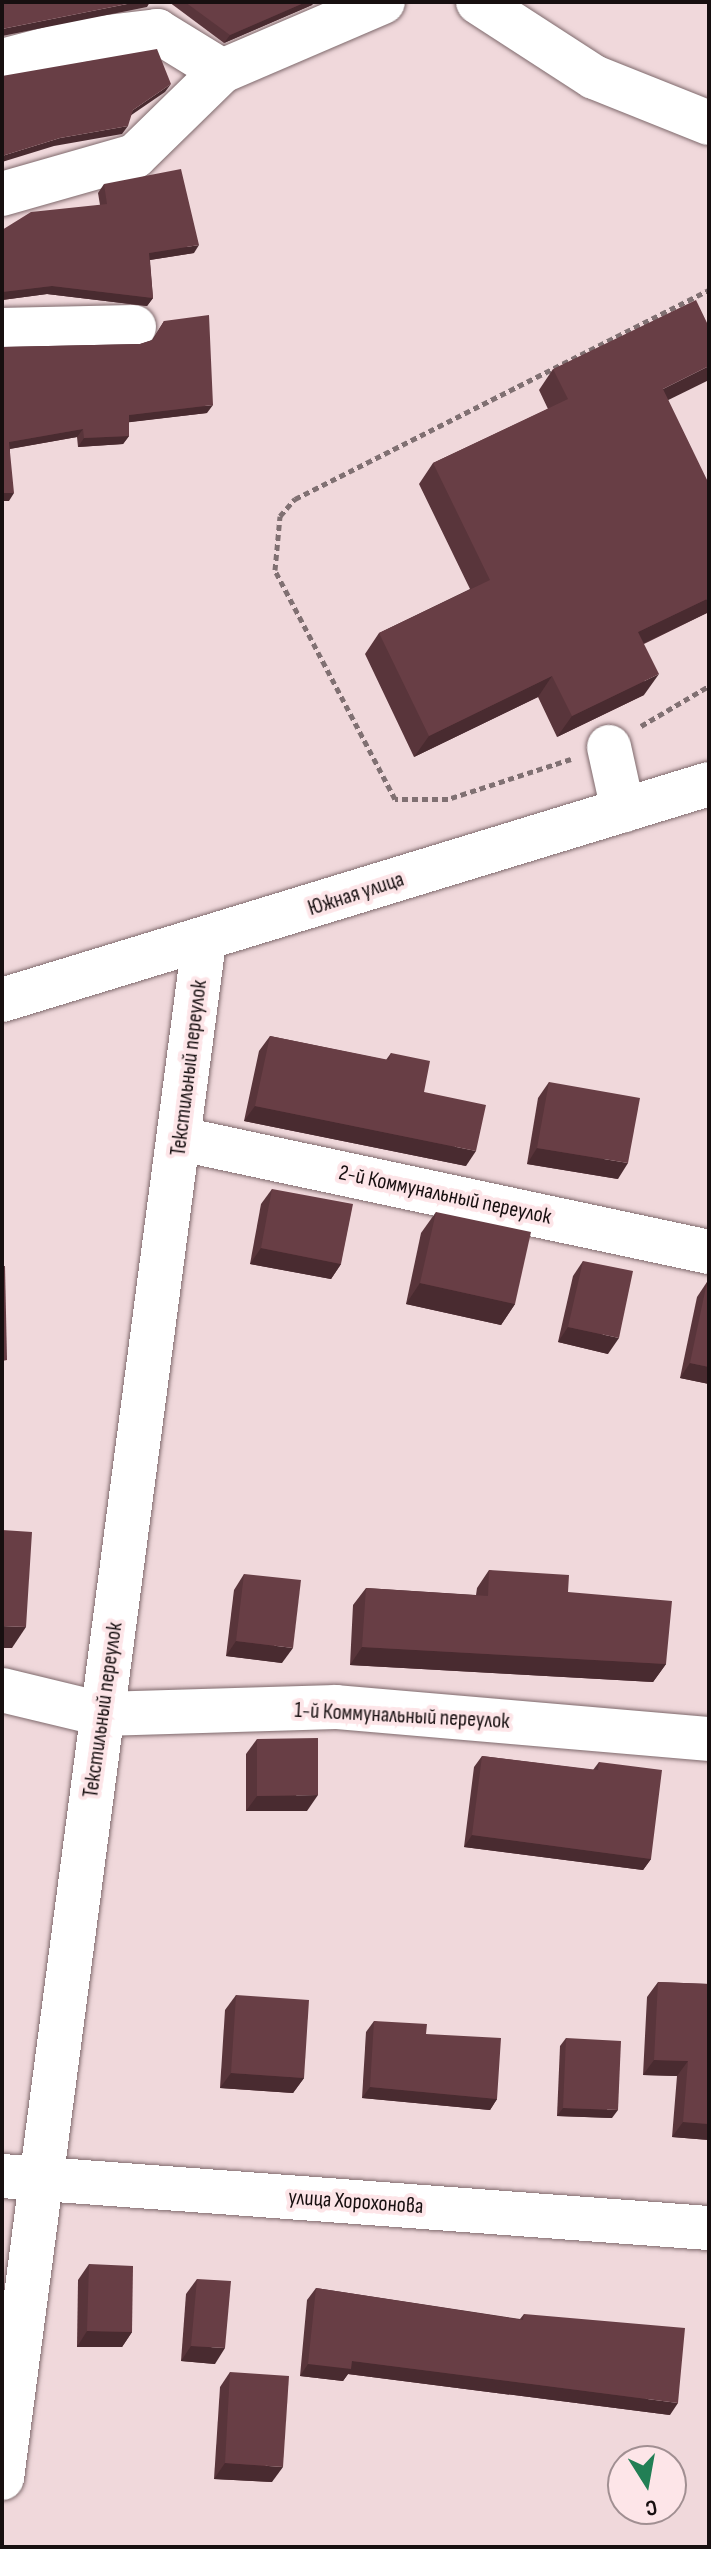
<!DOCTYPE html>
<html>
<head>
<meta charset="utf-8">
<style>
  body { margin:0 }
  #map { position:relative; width:711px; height:2549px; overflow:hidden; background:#f0d8db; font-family:"Sofia Sans Condensed",sans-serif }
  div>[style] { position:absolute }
  .path>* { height:5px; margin-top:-2.5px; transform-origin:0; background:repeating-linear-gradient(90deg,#807072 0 6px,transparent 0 10px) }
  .roads { filter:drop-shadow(0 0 2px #7e696c) drop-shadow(0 0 2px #7e696c) }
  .minor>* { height:44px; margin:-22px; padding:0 22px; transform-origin:22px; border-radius:22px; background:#fff }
  .wall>* { inset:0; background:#59353b }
  .shaded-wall>* { inset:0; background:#492b30 }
  .building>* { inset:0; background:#683e45 }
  span { translate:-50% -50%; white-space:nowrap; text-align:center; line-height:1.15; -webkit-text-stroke:8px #fde5e8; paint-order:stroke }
  .street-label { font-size:22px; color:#170f10 }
  .frame { position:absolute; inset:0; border:4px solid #170f10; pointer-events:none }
  .north { position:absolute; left:607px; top:2445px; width:80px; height:80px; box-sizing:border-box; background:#fde5e8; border:2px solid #a18f92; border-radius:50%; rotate:169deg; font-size:22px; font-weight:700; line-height:32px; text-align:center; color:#170f10 }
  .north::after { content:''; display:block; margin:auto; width:28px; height:36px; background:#227f55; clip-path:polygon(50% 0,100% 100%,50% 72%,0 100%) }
</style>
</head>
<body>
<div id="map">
  <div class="path">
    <i style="left:641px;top:726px;width:79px;rotate:-30.5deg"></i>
    <i style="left:571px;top:759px;width:129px;rotate:162deg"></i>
    <i style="left:448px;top:799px;width:53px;rotate:180deg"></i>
    <i style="left:395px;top:799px;width:259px;rotate:-117.7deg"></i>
    <i style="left:275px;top:570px;width:54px;rotate:-84.7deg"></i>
    <i style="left:280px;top:516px;width:23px;rotate:-49deg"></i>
    <i style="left:295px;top:499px;width:464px;rotate:-26.8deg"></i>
  </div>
  <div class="roads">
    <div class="minor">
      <i style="left:478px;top:2px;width:138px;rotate:32.9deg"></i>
      <i style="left:594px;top:77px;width:124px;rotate:21.8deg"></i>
      <i style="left:2px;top:61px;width:83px;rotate:-14.7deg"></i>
      <i style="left:82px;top:40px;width:76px;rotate:-6.8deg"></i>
      <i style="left:157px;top:31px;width:76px;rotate:31.6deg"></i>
      <i style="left:222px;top:71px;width:122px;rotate:135.7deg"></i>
      <i style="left:135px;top:156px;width:138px;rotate:164.1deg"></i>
      <i style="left:222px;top:71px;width:175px;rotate:-23.2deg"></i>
      <i style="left:2px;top:330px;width:132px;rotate:-1.3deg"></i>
      <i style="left:609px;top:747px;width:65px;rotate:77.5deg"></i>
      <i style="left:2px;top:1000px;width:739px;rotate:-16.99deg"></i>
      <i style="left:181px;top:1139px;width:540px;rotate:12.08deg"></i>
      <i style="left:2px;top:1690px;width:103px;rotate:13.5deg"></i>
      <i style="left:102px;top:1714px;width:234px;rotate:-1.7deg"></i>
      <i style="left:336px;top:1707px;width:374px;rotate:4.9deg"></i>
      <i style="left:2px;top:2176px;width:709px;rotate:4.21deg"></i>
      <i style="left:2px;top:2478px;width:1549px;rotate:-82.51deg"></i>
    </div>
  </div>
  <div class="wall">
    <i style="clip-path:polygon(169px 2px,314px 2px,312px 5px,224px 43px)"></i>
    <i style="clip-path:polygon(104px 184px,194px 253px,150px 260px,153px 298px,147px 306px,47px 294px,2px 300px,2px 230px,100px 205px,98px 193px)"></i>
    <i style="clip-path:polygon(164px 321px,207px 413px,129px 422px,129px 436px,123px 444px,78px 447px,77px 437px,10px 449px,9px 501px,2px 501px,2px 347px,140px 344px,152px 340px)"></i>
    <i style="clip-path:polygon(553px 369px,668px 400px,709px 612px,644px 644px,644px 695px,557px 737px,538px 697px,414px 757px,365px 654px,379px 633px,470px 589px,419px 484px,433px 463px,548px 409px,539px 390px)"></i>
    <i style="clip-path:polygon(270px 1036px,386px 1060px,391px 1053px,424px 1092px,466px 1166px,244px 1121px,259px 1051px)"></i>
    <i style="clip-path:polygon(549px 1082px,618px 1179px,527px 1164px,538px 1098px)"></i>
    <i style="clip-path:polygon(272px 1189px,341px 1264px,331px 1279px,250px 1264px,261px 1204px)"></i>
    <i style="clip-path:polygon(436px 1212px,515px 1304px,501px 1325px,406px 1304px,421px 1233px)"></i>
    <i style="clip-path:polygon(583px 1261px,608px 1354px,558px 1342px,573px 1276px)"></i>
    <i style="clip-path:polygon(707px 1282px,709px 1282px,709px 1384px,680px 1378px,697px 1297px)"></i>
    <i style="clip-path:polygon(489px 1570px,568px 1592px,666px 1664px,653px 1682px,350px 1665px,353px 1605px,366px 1588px,476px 1595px,477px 1588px)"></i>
    <i style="clip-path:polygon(244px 1574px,282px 1663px,226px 1656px,234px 1590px)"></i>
    <i style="clip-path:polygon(257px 1739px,307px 1811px,246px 1811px,246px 1754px)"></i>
    <i style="clip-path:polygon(482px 1756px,593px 1770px,599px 1762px,651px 1859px,643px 1870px,464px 1847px,474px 1767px)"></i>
    <i style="clip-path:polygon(658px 1982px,709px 1984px,709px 2140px,672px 2137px,677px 2076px,643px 2075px,647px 1997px)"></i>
    <i style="clip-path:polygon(236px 1995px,304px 2078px,293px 2093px,220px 2088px,225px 2010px)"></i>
    <i style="clip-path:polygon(374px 2021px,426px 2034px,497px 2099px,490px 2110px,362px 2098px,366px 2032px)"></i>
    <i style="clip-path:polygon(566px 2038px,612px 2118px,557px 2116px,560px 2046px)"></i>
    <i style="clip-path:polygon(89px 2264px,132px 2332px,122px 2347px,77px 2347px,78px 2280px)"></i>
    <i style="clip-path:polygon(197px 2279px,215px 2364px,181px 2361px,186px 2294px)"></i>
    <i style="clip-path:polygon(316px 2288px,520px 2319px,524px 2314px,670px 2415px,348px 2374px,343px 2381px,300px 2376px,307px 2300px)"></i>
    <i style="clip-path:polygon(230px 2372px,272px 2482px,214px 2479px,220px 2387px)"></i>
  </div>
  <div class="shaded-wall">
    <i style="clip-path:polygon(137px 2px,150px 2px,147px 7px,2px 36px,2px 29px)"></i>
    <i style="clip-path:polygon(306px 2px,314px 2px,312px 5px,224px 43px,230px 35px)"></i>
    <i style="clip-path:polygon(171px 84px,165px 92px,127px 118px,133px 110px)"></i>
    <i style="clip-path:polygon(128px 126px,122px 134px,54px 146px,2px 162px,2px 156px,60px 138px)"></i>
    <i style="clip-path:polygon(199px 245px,194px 253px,143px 261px,149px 253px)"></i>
    <i style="clip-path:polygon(52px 286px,153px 298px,147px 306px,47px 294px,2px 300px,2px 292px)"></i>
    <i style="clip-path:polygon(709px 366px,709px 380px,648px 410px,663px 389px)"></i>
    <i style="clip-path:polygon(213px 405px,207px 413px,123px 423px,129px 415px)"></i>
    <i style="clip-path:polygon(83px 429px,77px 437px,3px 450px,9px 442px)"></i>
    <i style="clip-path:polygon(129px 436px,123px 444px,78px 447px,84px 438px)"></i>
    <i style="clip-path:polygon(2px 493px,14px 493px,9px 501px,2px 501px)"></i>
    <i style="clip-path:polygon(709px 598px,709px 612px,623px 653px,638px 632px)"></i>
    <i style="clip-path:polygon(659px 674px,644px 695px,557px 737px,572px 716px)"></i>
    <i style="clip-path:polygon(552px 676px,538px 697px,414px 757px,429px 736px)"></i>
    <i style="clip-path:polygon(255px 1106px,476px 1151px,466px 1166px,244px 1121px)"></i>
    <i style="clip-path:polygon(537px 1148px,628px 1163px,618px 1179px,527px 1164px)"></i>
    <i style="clip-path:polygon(261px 1248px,341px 1264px,331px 1279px,250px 1264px)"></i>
    <i style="clip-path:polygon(420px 1283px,515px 1304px,501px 1325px,406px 1304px)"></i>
    <i style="clip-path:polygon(568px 1327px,619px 1338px,608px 1354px,558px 1342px)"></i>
    <i style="clip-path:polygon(690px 1363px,709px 1367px,709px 1384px,680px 1378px)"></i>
    <i style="clip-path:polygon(2px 1626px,26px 1627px,12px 1648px,2px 1648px)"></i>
    <i style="clip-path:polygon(236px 1641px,293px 1648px,282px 1663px,226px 1656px)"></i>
    <i style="clip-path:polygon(362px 1647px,666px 1664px,653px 1682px,350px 1665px)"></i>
    <i style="clip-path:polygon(318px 1795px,307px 1811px,246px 1811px,257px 1796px)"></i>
    <i style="clip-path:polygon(472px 1835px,651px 1859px,643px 1870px,464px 1847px)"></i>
    <i style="clip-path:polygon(654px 2060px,688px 2061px,677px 2076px,643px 2075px)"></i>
    <i style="clip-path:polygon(231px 2073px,304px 2078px,293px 2093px,220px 2088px)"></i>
    <i style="clip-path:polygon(370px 2087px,497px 2099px,490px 2110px,362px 2098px)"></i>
    <i style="clip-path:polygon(563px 2108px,618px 2110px,612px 2118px,557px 2116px)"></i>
    <i style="clip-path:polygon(683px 2122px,709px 2124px,709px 2140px,672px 2137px)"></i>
    <i style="clip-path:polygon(87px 2331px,132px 2332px,122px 2347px,77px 2347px)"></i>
    <i style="clip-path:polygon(191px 2346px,225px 2348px,215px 2364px,181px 2361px)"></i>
    <i style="clip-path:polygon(352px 2361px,678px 2403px,670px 2415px,348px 2374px,343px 2381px,300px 2376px,308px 2364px)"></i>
    <i style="clip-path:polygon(225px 2463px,283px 2467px,272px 2482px,214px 2479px)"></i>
  </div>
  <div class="building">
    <i style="clip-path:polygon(2px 2px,137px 2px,2px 29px)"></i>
    <i style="clip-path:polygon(185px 2px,306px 2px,230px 35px)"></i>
    <i style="clip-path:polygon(157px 49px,171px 84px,133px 110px,128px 126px,60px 138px,2px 156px,2px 76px)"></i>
    <i style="clip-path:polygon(181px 169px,199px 245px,149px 253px,153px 298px,52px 286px,2px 292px,2px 230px,31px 212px,107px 204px,104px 184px)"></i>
    <i style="clip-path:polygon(696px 300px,709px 327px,709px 366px,663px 389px,709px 484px,709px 598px,638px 632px,659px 674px,572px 716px,552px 676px,429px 736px,379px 633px,490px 580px,433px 463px,568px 399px,553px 369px)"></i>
    <i style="clip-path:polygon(209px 315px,213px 405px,129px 415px,129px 436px,84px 438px,83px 429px,9px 442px,14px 493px,2px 493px,2px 347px,140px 344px,153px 340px,164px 321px)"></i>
    <i style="clip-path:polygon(270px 1036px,389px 1060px,391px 1053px,430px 1061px,424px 1092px,486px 1105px,476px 1151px,255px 1106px)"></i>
    <i style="clip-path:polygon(549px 1082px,640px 1098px,628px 1163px,537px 1148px)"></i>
    <i style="clip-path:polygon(272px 1189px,353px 1204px,341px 1264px,261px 1248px)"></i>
    <i style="clip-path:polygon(436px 1212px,531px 1232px,515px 1304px,420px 1283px)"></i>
    <i style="clip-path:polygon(583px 1261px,633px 1271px,619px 1338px,568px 1327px)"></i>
    <i style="clip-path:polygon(2px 1266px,5px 1266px,7px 1360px,2px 1361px)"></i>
    <i style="clip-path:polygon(707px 1282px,709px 1282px,709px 1367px,690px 1363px)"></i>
    <i style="clip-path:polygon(2px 1530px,32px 1532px,26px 1627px,2px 1626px)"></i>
    <i style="clip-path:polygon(489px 1570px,569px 1575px,568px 1592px,672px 1601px,666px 1664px,362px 1647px,366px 1588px,488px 1596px)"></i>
    <i style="clip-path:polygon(244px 1574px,301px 1580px,293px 1648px,236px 1641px)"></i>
    <i style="clip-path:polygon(318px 1738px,318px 1795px,257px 1796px,257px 1739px)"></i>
    <i style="clip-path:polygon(482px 1756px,598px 1770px,599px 1762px,662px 1770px,651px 1859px,472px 1835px)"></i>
    <i style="clip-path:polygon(658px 1982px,709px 1984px,709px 2124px,683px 2122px,688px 2061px,654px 2060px)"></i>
    <i style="clip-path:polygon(236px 1995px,309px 2000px,304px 2078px,231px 2073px)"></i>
    <i style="clip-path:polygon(374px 2021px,427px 2024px,426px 2034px,501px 2038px,497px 2099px,370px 2087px)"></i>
    <i style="clip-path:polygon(566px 2038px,621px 2041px,618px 2110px,563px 2108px)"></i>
    <i style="clip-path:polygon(89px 2264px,133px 2266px,132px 2332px,87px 2331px)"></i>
    <i style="clip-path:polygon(197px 2279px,231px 2281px,225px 2348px,191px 2346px)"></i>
    <i style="clip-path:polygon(316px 2288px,523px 2320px,524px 2314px,685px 2328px,678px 2403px,352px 2361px,351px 2369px,308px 2364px)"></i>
    <i style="clip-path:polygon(230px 2372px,289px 2376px,283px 2467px,225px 2463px)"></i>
  </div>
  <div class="street-label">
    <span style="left:356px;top:894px;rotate:-18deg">Южная улица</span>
    <span style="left:189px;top:1068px;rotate:-83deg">Текстильный переулок</span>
    <span style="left:445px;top:1195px;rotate:12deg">2-й Коммунальный переулок</span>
    <span style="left:103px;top:1710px;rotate:-82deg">Текстильный переулок</span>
    <span style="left:402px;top:1716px;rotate:3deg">1-й Коммунальный переулок</span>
    <span style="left:356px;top:2202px;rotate:4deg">улица Хорохонова</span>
  </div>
  <div class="frame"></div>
  <div class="north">С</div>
</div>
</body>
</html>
